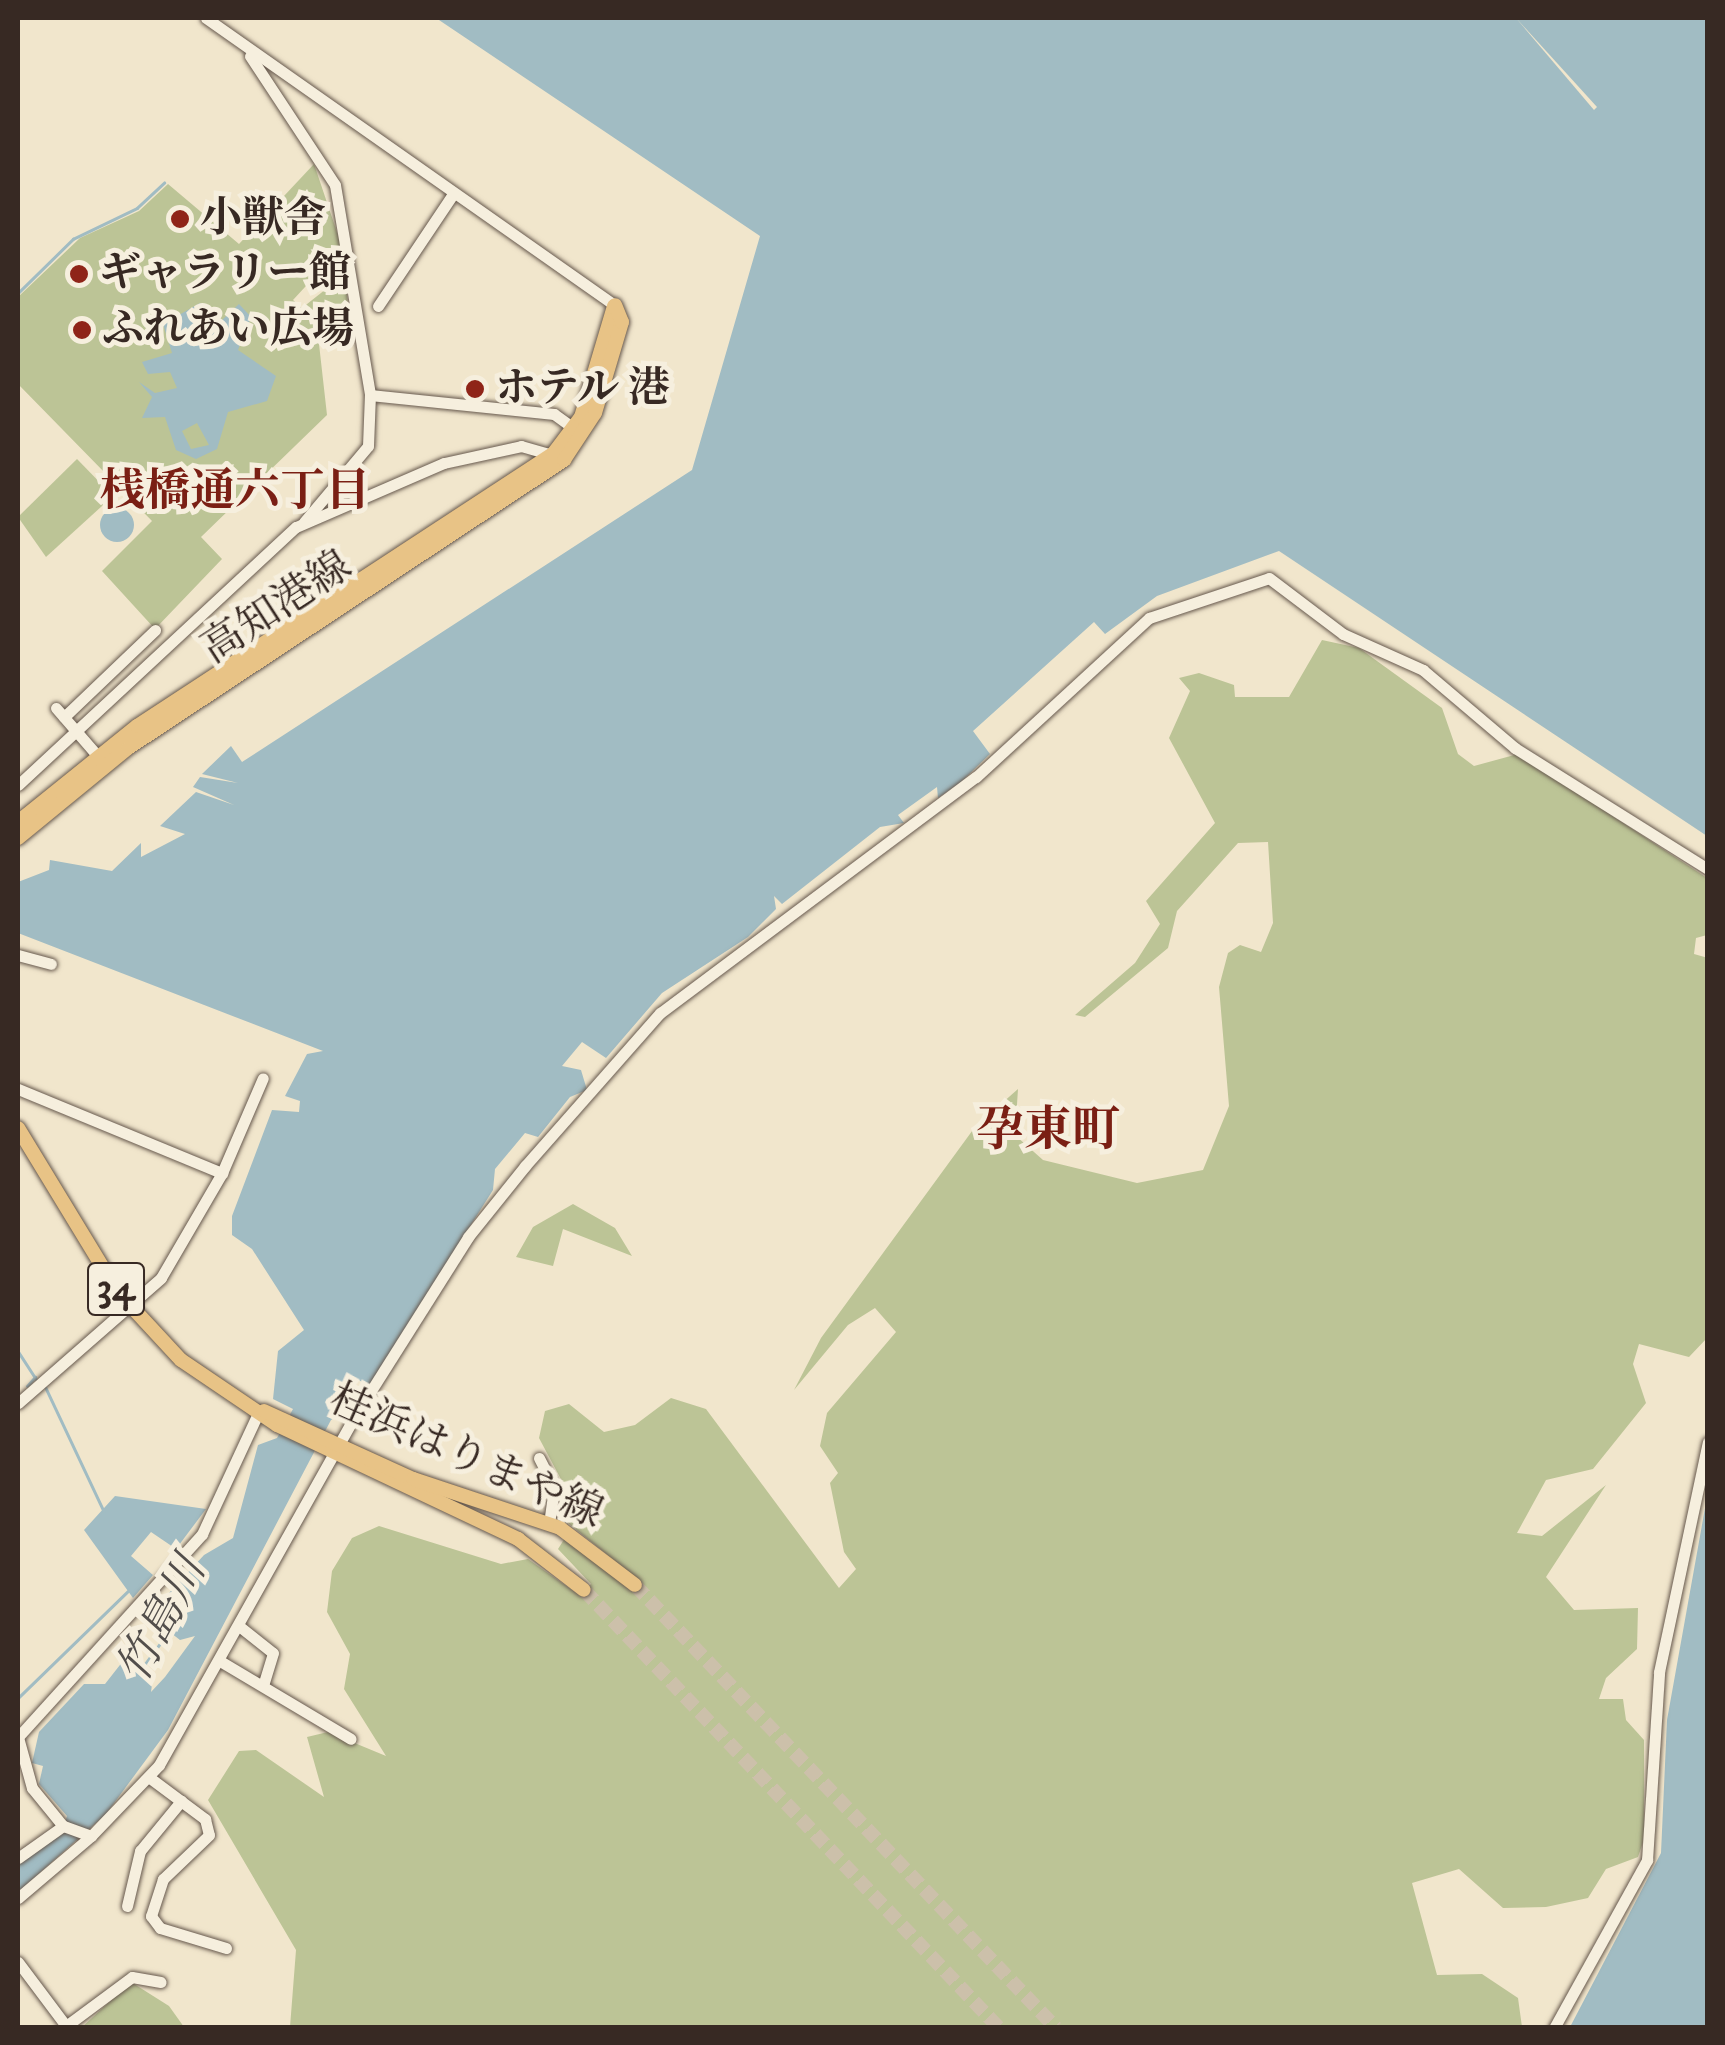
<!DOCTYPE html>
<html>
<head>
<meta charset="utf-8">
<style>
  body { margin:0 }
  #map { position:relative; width:1725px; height:2045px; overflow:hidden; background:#f1e6cc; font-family:"IM FELL DW Pica","Noto Serif JP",serif }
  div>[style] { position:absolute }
  .green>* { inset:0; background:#bcc496 }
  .water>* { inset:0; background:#a1bcc3 }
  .round { border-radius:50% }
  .pier>* { inset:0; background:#f1e6cc }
  .stream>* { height:2.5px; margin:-1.25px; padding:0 1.25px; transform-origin:1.25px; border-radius:1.25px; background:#a1bcc3 }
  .major-tunnel>* { height:14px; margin-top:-7px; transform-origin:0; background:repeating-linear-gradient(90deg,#ccc0aa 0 14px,transparent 0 21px) }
  .roads { filter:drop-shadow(0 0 2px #66584d) drop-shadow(0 0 2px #66584d) }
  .minor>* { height:11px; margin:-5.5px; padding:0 5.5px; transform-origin:5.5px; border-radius:5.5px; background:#f6efde }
  .major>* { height:14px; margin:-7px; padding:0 7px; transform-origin:7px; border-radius:7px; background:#e8c386 }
  .dots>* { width:28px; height:28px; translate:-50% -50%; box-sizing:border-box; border:5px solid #f6efde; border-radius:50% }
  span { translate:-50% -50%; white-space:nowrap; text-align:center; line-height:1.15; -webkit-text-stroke:10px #f6efde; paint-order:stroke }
  .shield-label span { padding:2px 8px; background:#f6efde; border:2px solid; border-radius:8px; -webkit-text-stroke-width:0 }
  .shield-label { font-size:40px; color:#372923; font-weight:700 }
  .poi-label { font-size:42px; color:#372923; font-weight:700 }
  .left { translate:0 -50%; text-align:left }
  .street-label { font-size:42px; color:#372923 }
  .neighbourhood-label { font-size:45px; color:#7a1f14; font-weight:700 }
  .water-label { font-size:45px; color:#524e4b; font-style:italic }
  .quarter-label { font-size:48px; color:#7a1f14; font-weight:700 }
  .frame { position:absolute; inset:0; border:20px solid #372923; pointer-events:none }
</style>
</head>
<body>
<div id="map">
  <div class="green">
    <i style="clip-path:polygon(314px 164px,342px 247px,293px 300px,302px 308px,345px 274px,349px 315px,319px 344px,327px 415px,201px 537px,222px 559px,155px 629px,102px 571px,152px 521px,18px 384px,18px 297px,80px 238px,139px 211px,168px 184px,239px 244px)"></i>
    <i style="clip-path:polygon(77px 459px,113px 496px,46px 557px,18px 517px)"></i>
    <i style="clip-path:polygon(1322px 640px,1359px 648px,1442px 708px,1458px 754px,1474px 766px,1518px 754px,1707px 878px,1707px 935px,1696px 938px,1694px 954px,1708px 958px,1707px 1338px,1689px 1357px,1639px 1344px,1633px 1364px,1646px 1403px,1593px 1469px,1546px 1480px,1517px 1533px,1542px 1536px,1606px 1485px,1546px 1577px,1574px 1610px,1638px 1608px,1637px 1649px,1606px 1678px,1599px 1699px,1623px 1699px,1626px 1720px,1644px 1740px,1644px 1839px,1638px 1857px,1606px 1869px,1588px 1898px,1546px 1907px,1503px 1908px,1459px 1869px,1412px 1883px,1437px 1975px,1482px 1974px,1518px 1998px,1522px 2027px,290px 2027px,296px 1950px,208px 1800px,239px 1751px,256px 1750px,324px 1797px,307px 1737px,328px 1732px,386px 1756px,344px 1689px,350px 1654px,327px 1612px,332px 1571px,352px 1538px,379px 1526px,501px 1564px,528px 1559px,579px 1595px,591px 1584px,558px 1549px,565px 1538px,640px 1581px,563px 1519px,563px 1483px,539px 1438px,545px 1411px,569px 1404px,604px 1432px,635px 1425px,671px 1398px,706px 1409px,839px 1588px,856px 1569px,844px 1552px,830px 1483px,838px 1473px,820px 1446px,827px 1413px,896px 1332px,875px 1308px,848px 1325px,794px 1390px,821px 1338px,975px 1127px,1018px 1089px,1015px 1135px,1043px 1160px,1137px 1183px,1203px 1170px,1229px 1106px,1219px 987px,1228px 953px,1240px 945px,1261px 952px,1273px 923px,1268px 842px,1238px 843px,1177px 911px,1168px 948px,1085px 1017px,1075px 1015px,1135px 963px,1160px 924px,1146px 901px,1215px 823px,1169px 738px,1190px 691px,1179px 678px,1199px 673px,1234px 685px,1235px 697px,1289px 697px)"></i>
    <i style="clip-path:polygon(573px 1204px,615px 1228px,632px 1256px,563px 1229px,553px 1266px,516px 1257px,533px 1227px)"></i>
    <i style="clip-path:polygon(131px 1982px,169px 2006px,184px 2027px,81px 2028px)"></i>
  </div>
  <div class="water">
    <i style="clip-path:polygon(436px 18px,1707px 18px,1707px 836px,1279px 551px,1157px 596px,1105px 634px,1094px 622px,973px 731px,990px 754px,961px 782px,938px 798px,937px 787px,898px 815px,904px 823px,880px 827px,782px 904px,774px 896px,776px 909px,748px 937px,662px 993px,606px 1058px,582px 1042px,562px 1066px,581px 1070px,587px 1090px,570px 1097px,538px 1137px,525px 1133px,495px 1169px,493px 1190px,369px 1386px,352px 1376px,342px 1394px,356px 1403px,331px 1420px,168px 1730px,106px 1814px,18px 1892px,18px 1865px,62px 1831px,67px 1816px,39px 1784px,43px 1766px,32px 1763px,39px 1732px,84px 1684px,105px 1684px,127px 1656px,153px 1677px,151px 1692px,165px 1677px,195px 1636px,180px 1640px,154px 1620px,157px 1606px,204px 1555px,233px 1538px,258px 1445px,277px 1438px,293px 1409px,273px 1399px,278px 1351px,304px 1330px,252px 1249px,232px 1235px,232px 1216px,272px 1110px,299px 1112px,300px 1101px,285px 1096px,307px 1054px,323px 1051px,18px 933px,18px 882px,49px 870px,50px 860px,112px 871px,141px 843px,141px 857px,185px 834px,160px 826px,196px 792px,234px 805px,193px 787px,200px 777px,238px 783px,202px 774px,231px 746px,242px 762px,692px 470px,760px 236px)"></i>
    <i style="clip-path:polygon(evenodd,200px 303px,219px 323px,239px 304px,251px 317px,238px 350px,276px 376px,267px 401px,228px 412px,217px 449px,196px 459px,176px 450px,165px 417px,142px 418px,152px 397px,139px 382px,155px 393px,177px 388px,170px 372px,148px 374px,142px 362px,172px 353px,163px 324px,200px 303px,197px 423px,209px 445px,191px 449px,182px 431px,197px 423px)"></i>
    <i class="round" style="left:100px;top:508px;width:34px;height:34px"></i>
    <i style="clip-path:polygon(115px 1496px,206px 1509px,176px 1549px,151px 1532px,131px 1556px,153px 1575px,133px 1598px,84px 1530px)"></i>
    <i style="clip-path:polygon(1707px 1497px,1707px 2027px,1570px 2027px,1661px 1853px,1667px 1720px)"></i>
  </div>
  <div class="pier">
    <i style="clip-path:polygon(1516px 18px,1597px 107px,1594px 110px)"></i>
  </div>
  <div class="stream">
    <i style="left:18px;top:293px;width:77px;rotate:-44.5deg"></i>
    <i style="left:73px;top:239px;width:71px;rotate:-25.8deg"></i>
    <i style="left:137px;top:208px;width:37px;rotate:-43deg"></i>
    <i style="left:18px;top:1351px;width:33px;rotate:57deg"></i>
    <i style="left:27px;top:1386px;width:12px;rotate:-48deg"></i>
    <i style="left:46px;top:1388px;width:136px;rotate:64.8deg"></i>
    <i style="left:142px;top:1668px;width:47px;rotate:-53.6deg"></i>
    <i style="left:18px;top:1698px;width:153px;rotate:-44.2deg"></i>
  </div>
  <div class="major-tunnel">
    <i style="left:635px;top:1585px;width:611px;rotate:46.46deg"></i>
    <i style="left:584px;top:1590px;width:603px;rotate:46.54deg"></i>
  </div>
  <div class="roads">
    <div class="minor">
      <i style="left:206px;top:18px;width:500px;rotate:35.1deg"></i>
      <i style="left:250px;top:56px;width:154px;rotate:56.6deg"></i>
      <i style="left:335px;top:185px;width:213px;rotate:80.5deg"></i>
      <i style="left:370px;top:395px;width:185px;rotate:5.9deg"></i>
      <i style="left:554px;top:414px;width:32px;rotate:36deg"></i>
      <i style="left:378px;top:306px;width:135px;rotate:-56.2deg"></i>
      <i style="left:304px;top:522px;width:99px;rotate:-49.9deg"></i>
      <i style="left:368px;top:446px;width:51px;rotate:-87.8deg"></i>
      <i style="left:56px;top:708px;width:72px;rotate:49deg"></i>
      <i style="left:64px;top:717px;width:126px;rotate:-43.7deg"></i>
      <i style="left:18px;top:785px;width:379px;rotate:-42.9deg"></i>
      <i style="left:296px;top:527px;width:161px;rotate:-23.4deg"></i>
      <i style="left:444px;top:463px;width:79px;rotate:-12.4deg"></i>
      <i style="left:521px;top:446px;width:40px;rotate:16deg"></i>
      <i style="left:18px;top:955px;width:34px;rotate:15deg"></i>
      <i style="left:18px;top:1089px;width:221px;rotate:22.4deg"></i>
      <i style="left:222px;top:1173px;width:121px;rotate:120.2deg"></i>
      <i style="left:161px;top:1278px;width:190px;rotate:138.8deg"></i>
      <i style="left:222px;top:1173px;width:103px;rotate:-66.7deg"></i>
      <i style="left:539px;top:1458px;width:34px;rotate:63deg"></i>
      <i style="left:554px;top:1488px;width:36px;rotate:98deg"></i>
      <i style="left:239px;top:1626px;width:43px;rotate:38.5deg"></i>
      <i style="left:273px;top:1653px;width:34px;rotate:107deg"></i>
      <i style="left:220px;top:1661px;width:152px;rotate:30.8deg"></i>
      <i style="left:18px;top:1737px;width:274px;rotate:-47.8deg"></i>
      <i style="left:202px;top:1534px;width:136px;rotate:-65.1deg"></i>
      <i style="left:150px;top:1778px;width:69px;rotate:36.7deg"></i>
      <i style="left:205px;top:1819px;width:16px;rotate:76deg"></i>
      <i style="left:209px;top:1835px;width:64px;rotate:136.3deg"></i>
      <i style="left:163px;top:1879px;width:39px;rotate:108deg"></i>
      <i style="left:151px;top:1916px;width:15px;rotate:53deg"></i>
      <i style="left:160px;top:1928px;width:69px;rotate:16.9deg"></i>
      <i style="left:91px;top:1836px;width:98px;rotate:-46.2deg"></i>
      <i style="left:159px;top:1765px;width:391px;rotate:-60.7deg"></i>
      <i style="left:350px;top:1424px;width:221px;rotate:-57.7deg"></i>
      <i style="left:468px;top:1237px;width:91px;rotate:-51.2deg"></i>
      <i style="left:525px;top:1166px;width:204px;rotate:-48.6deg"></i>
      <i style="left:660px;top:1013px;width:394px;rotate:-36.8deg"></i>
      <i style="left:976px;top:777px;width:235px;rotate:-42.6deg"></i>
      <i style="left:1149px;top:618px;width:126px;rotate:-18.4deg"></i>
      <i style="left:1269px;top:578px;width:93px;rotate:37.1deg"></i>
      <i style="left:1343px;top:634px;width:88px;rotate:24.2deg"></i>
      <i style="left:1423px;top:670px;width:121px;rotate:40.3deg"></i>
      <i style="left:1515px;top:748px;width:228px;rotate:32.1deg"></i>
      <i style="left:18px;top:1858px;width:55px;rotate:-35.4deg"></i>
      <i style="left:18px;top:1898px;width:96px;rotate:-40.3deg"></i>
      <i style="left:91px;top:1836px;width:30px;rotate:-160deg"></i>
      <i style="left:63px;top:1826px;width:49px;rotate:-129.2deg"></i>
      <i style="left:32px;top:1788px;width:53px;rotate:-105.4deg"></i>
      <i style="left:127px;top:1906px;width:57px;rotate:-76.7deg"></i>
      <i style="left:140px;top:1851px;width:65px;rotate:-50.6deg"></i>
      <i style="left:18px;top:1962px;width:80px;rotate:53.1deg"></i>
      <i style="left:66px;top:2026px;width:82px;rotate:-36.6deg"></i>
      <i style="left:132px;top:1977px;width:29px;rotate:10deg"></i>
      <i style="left:1554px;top:2028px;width:192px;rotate:-61deg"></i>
      <i style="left:1647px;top:1860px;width:188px;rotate:-86.3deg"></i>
      <i style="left:1659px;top:1672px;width:235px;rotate:-78deg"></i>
    </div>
    <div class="major">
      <i style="left:18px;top:822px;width:153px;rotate:-38.9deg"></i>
      <i style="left:137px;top:726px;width:497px;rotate:-33.2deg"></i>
      <i style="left:553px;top:454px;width:46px;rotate:-52.9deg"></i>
      <i style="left:581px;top:417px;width:116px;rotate:-73.4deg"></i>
      <i style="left:18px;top:838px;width:142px;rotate:-39.3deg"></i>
      <i style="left:128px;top:748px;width:523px;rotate:-33.45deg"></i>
      <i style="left:564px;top:460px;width:56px;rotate:-56.6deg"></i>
      <i style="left:595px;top:413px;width:95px;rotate:-73.5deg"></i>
      <i style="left:622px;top:322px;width:18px;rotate:-112deg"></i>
      <i style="left:18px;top:1128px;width:191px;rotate:58.7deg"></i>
      <i style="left:117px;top:1291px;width:94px;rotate:47.2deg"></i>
      <i style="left:181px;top:1360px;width:116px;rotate:34.1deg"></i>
      <i style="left:277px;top:1425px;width:267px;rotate:25.3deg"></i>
      <i style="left:518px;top:1539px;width:83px;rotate:37.7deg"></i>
      <i style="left:264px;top:1411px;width:164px;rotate:24.5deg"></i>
      <i style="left:413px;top:1479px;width:155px;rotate:18.4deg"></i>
      <i style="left:560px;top:1528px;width:94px;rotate:37.2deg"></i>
    </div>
  </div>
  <div class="dots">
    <i style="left:180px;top:219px;background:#8f2418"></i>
    <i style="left:79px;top:274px;background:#8f2418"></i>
    <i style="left:82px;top:330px;background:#8f2418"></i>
    <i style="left:475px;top:389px;background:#8f2418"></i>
  </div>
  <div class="shield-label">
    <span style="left:116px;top:1289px">34</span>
  </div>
  <div class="poi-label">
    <span class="left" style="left:200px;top:219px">小獣舎</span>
    <span class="left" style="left:99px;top:274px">ギャラリー館</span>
    <span class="left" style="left:102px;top:330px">ふれあい広場</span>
    <span class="left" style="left:495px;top:389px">ホテル 港</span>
  </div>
  <div class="street-label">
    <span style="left:277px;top:608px;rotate:-33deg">高知港線</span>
    <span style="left:466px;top:1457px;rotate:24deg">桂浜はりまや線</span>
  </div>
  <div class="neighbourhood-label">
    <span style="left:235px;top:493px">桟橋通六丁目</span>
  </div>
  <div class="water-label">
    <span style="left:163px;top:1621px;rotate:-62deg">竹島川</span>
  </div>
  <div class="quarter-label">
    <span style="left:1048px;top:1132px">孕東町</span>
  </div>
  <div class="frame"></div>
</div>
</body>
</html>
